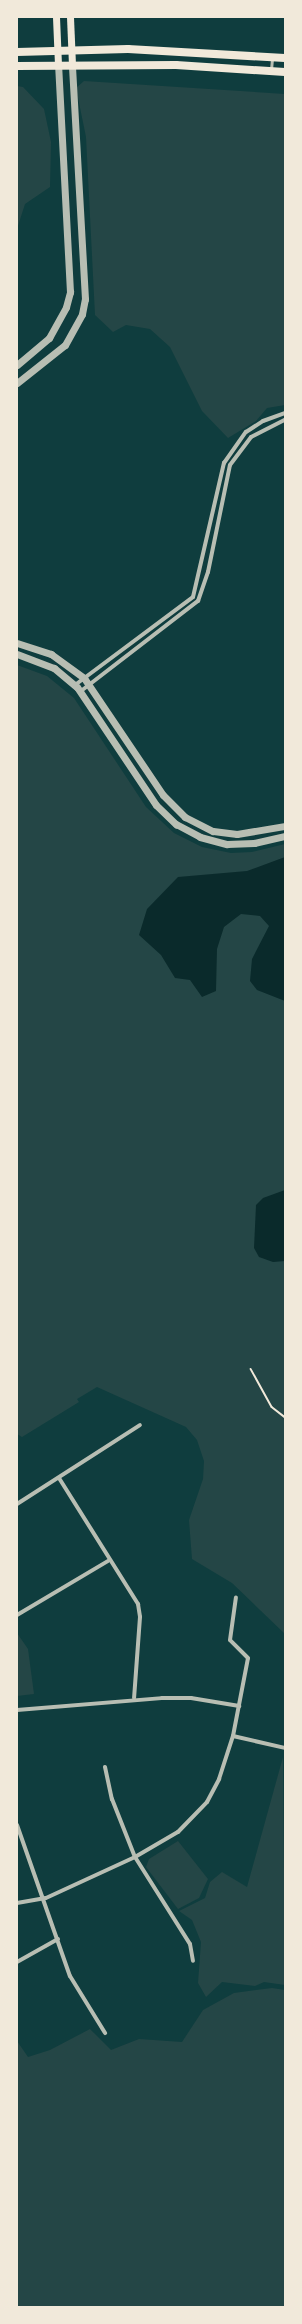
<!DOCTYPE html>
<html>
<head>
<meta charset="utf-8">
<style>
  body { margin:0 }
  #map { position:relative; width:302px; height:2324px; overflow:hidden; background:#0f3d3e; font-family:"Open Sans",sans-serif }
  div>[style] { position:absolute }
  .green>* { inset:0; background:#244646 }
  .water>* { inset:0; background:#0a2a2b }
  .path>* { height:1.5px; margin:-0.75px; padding:0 0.75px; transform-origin:0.75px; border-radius:0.75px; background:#f1e9da }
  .service>* { height:2.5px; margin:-1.25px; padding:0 1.25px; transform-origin:1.25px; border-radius:1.25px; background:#b8beb3 }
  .minor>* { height:4px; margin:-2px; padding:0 2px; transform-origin:2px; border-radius:2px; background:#b8beb3 }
  .tertiary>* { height:7px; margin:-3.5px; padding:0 3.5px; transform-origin:3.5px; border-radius:3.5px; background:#b8beb3 }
  .secondary>* { height:7px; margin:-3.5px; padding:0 3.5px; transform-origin:3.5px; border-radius:3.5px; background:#f1e9da }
  .primary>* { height:8px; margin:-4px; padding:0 4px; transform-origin:4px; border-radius:4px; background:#f1e9da }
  span { translate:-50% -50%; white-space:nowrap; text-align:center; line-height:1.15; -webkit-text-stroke:4px #f1e9da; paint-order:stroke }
  .frame { position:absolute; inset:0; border:18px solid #f1e9da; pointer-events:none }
</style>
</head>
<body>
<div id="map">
  <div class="green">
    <i style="clip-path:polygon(84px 81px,285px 94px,285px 405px,267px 408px,256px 421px,228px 438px,202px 411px,170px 347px,150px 329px,126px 325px,113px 332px,95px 315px,86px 137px,76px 88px)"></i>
    <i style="clip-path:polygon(17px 86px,23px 87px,44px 109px,51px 142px,50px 187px,25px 204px,17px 229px)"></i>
    <i style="clip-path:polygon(17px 665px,47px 676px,74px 698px,146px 807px,174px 833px,202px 847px,231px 853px,252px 852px,285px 844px,285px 1634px,232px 1583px,192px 1559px,189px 1520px,203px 1479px,204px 1461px,197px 1440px,186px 1427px,97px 1387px,77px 1399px,79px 1402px,22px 1437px,17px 1434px)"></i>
    <i style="clip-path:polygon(17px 1633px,28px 1649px,34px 1694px,17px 1696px)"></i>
    <i style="clip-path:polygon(283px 1757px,285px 1985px,264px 1982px,255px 1986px,222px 1982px,206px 1997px,198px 1983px,201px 1942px,192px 1920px,179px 1911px,205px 1898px,210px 1882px,222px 1872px,247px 1887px)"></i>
    <i style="clip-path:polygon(178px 1841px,208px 1879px,199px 1898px,178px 1909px,146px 1867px,149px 1859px)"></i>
    <i style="clip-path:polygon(272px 1988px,285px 1990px,285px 2307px,17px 2307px,17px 2041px,28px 2057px,50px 2050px,90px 2029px,111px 2050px,139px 2039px,182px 2042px,203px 2010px,234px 1993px)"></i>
  </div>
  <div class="water">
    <i style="clip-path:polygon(285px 857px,285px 1001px,257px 990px,250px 981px,252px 959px,269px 926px,260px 916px,241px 914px,224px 927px,217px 949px,216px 991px,202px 997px,190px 980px,175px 978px,161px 955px,139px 935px,147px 909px,178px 877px,247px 871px)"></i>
    <i style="clip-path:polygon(285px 1190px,285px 1261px,273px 1262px,259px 1257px,254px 1248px,256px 1205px,263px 1198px)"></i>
  </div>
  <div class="path">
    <i style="left:251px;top:1369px;width:43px;rotate:61.1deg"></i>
    <i style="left:272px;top:1407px;width:16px;rotate:38deg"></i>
  </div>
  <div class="service">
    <i style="left:271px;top:70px;width:11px;rotate:-85deg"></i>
  </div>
  <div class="minor">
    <i style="left:75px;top:685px;width:147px;rotate:-36.7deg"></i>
    <i style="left:193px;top:597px;width:138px;rotate:-77deg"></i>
    <i style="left:224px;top:463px;width:38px;rotate:-55deg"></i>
    <i style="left:246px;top:432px;width:20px;rotate:-33deg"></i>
    <i style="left:263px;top:421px;width:23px;rotate:-20deg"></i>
    <i style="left:81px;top:691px;width:148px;rotate:-37.6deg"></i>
    <i style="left:198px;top:601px;width:31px;rotate:-71deg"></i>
    <i style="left:208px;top:572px;width:109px;rotate:-78.4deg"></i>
    <i style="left:230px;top:465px;width:35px;rotate:-53deg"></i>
    <i style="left:251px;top:437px;width:38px;rotate:-27deg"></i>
    <i style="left:59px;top:1478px;width:149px;rotate:57.9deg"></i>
    <i style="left:138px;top:1604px;width:13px;rotate:81deg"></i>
    <i style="left:140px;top:1617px;width:81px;rotate:94.2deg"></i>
    <i style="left:17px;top:1504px;width:146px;rotate:-32.7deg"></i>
    <i style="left:17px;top:1615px;width:106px;rotate:-30.7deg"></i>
    <i style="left:17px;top:1710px;width:145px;rotate:-4.7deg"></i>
    <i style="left:162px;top:1698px;width:29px"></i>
    <i style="left:191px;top:1698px;width:49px;rotate:9.5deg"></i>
    <i style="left:233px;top:1736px;width:53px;rotate:13deg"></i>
    <i style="left:105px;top:1767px;width:33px;rotate:78deg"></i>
    <i style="left:112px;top:1799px;width:62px;rotate:68.4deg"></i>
    <i style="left:135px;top:1857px;width:103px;rotate:57.7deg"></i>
    <i style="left:190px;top:1944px;width:17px;rotate:80deg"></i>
    <i style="left:17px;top:1825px;width:160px;rotate:70.7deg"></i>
    <i style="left:70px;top:1976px;width:67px;rotate:58.4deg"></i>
    <i style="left:17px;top:1903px;width:29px;rotate:-10deg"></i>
    <i style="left:46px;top:1898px;width:98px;rotate:-24.7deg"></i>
    <i style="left:135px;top:1857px;width:50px;rotate:-30.2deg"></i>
    <i style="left:178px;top:1832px;width:42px;rotate:-46deg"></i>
    <i style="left:207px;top:1802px;width:26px;rotate:-62deg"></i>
    <i style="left:219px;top:1779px;width:45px;rotate:-72deg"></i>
    <i style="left:233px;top:1736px;width:79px;rotate:-79.1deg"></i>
    <i style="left:248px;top:1658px;width:25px;rotate:-135deg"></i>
    <i style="left:230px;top:1640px;width:43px;rotate:-82.1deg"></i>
    <i style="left:17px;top:1962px;width:47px;rotate:-29.3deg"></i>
  </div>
  <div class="tertiary">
    <i style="left:17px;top:365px;width:42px;rotate:-40.2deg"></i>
    <i style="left:49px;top:338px;width:35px;rotate:-61deg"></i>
    <i style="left:66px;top:307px;width:16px;rotate:-75deg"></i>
    <i style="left:70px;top:292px;width:228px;rotate:-93deg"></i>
    <i style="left:17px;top:383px;width:61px;rotate:-38.4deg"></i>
    <i style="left:65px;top:345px;width:35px;rotate:-61deg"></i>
    <i style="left:82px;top:314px;width:15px;rotate:-79deg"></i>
    <i style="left:85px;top:299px;width:235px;rotate:-93.2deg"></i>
    <i style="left:17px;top:643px;width:36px;rotate:18deg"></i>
    <i style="left:51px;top:654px;width:41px;rotate:36deg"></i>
    <i style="left:84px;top:678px;width:141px;rotate:56deg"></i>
    <i style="left:163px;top:795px;width:31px;rotate:45deg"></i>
    <i style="left:185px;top:817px;width:31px;rotate:27deg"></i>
    <i style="left:213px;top:831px;width:24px;rotate:7deg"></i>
    <i style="left:237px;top:834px;width:49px;rotate:-9.5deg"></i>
    <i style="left:17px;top:654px;width:40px;rotate:21deg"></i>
    <i style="left:54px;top:668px;width:30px;rotate:40deg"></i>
    <i style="left:77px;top:687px;width:142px;rotate:56.2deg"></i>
    <i style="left:156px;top:805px;width:28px;rotate:44deg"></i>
    <i style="left:176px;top:824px;width:27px;rotate:28deg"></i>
    <i style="left:200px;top:837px;width:28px;rotate:15deg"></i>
    <i style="left:227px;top:844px;width:27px;rotate:-2deg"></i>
    <i style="left:254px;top:843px;width:32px;rotate:-13deg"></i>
  </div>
  <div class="secondary">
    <i style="left:56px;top:17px;width:47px;rotate:87.6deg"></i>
    <i style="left:70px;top:17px;width:47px;rotate:87.6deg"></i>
  </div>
  <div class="primary">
    <i style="left:17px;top:52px;width:111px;rotate:-1.5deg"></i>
    <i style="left:128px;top:49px;width:157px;rotate:3.3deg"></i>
    <i style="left:17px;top:66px;width:159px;rotate:-0.4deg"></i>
    <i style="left:176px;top:65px;width:109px;rotate:3.7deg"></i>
  </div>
  <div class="frame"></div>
</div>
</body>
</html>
